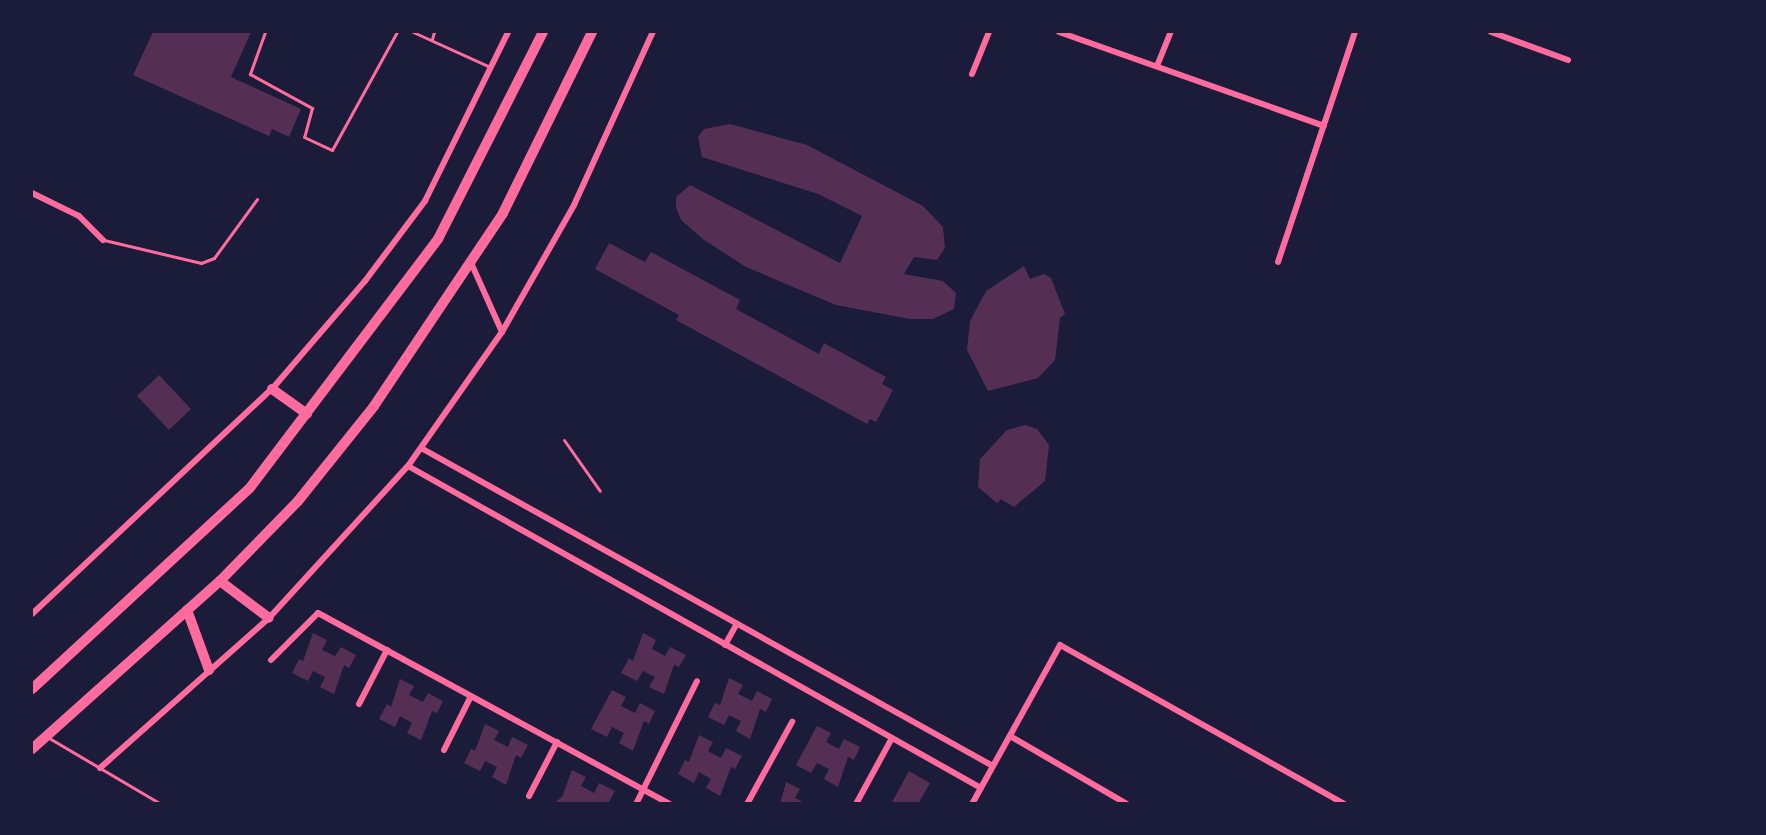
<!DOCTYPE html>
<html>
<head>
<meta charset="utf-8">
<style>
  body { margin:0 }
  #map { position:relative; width:1766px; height:835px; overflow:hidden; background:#1b1b3a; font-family:Quicksand,sans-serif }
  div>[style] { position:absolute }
  .building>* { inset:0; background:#542f53 }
  .path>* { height:3px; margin:-1.5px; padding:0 1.5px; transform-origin:1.5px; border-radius:1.5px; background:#ff6b9d }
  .service>* { height:3px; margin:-1.5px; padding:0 1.5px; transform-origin:1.5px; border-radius:1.5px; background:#ff6b9d }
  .minor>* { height:6px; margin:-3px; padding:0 3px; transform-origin:3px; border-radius:3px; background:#ff6b9d }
  .primary>* { height:10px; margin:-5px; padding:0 5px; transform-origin:5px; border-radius:5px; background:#ff6b9d }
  span { translate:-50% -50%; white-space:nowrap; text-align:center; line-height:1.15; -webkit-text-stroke:6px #1b1b3a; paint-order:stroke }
  .frame { position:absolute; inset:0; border:33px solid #1b1b3a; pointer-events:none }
</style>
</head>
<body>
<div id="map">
  <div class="building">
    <i style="clip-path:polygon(153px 32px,251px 32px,231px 77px,301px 109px,289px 137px,272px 129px,269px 136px,133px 75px)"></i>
    <i style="clip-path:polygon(730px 124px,807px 145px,923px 206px,943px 227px,945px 248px,937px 260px,914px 257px,904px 274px,943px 281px,956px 293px,954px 309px,933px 319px,910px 319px,836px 305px,746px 267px,704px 240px,681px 220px,676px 207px,676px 197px,690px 185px,840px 263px,862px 216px,818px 194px,702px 157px,698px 137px,704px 129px)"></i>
    <i style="clip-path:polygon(609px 243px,645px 262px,651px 252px,740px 300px,736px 309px,819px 354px,824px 343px,886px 377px,882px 384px,893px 390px,876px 422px,870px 419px,867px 424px,676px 320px,679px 315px,595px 269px)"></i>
    <i style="clip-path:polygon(1024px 266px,1030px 279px,1044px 274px,1051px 278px,1065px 314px,1060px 318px,1055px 360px,1038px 378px,988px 391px,967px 350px,970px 321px,986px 291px)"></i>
    <i style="clip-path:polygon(159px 375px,191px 409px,169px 430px,137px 396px)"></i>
    <i style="clip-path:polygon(1025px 425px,1037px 429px,1049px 445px,1045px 481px,1014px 507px,1001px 499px,997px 503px,978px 487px,980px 459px,1007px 430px)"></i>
    <i style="clip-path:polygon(313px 633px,327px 640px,322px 650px,335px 656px,341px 647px,356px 655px,349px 668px,344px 665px,334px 694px,320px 687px,325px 677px,313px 671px,308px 681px,292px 673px,299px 659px,303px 661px)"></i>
    <i style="clip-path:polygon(643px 633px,656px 640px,652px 649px,665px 656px,670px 647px,686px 655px,679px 667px,674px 665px,664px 694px,649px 687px,655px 677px,643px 671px,637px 681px,621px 673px,629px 658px,633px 661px)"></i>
    <i style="clip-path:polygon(729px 678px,743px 685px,738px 694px,752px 701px,757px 691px,772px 699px,766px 712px,760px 709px,750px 739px,736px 731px,741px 721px,729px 715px,724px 725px,708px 717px,715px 703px,720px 705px)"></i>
    <i style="clip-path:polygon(400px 679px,414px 686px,409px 695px,423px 702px,428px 693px,443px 701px,437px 713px,432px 711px,421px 740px,407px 733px,412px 723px,400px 716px,395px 727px,379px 719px,387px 704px,391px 707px)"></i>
    <i style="clip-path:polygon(612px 690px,626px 697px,621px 706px,635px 713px,640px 703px,655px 711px,649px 724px,644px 721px,633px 751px,619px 743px,624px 733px,612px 727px,607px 737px,591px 729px)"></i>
    <i style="clip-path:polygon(485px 724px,499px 731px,494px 740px,508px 747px,512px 737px,528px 745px,521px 758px,516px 755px,506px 785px,492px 777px,497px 767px,485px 761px,480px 771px,464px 763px,471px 749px,475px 751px)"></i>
    <i style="clip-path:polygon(817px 726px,831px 733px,826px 742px,839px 749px,844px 739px,860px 747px,854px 760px,848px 757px,838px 787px,824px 779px,829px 769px,817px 763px,811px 773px,796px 765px)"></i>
    <i style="clip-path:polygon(699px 735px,713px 742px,708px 751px,721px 758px,726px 748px,742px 756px,735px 769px,731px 767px,720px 796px,706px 788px,711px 779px,699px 772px,694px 783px,678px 774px,685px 760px,689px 762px)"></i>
    <i style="clip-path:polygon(572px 770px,586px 777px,581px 786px,594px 793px,599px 783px,615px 791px,608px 804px,553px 804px,562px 797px)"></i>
    <i style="clip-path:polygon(909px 771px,930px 783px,918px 804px,891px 804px)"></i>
    <i style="clip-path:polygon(786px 782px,800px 789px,795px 798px,806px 804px,780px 804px)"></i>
  </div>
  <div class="path">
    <i style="left:564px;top:440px;width:62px;rotate:54.8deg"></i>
  </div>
  <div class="service">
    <i style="left:265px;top:32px;width:45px;rotate:109.7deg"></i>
    <i style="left:250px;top:74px;width:71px;rotate:28.7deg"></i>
    <i style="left:312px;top:108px;width:30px;rotate:105deg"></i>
    <i style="left:304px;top:137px;width:31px;rotate:25deg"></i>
    <i style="left:332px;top:150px;width:135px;rotate:-61.2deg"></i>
    <i style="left:413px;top:32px;width:85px;rotate:24.4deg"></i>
    <i style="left:432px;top:39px;width:7px;rotate:-74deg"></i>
    <i style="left:104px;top:240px;width:100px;rotate:13.3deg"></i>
    <i style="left:201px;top:263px;width:14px;rotate:-21deg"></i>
    <i style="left:214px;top:258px;width:73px;rotate:-53.9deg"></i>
    <i style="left:49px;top:738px;width:130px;rotate:30.5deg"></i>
  </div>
  <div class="minor">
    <i style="left:1059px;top:32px;width:281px;rotate:19.5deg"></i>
    <i style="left:1491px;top:32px;width:82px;rotate:20deg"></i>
    <i style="left:1157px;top:66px;width:37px;rotate:-68deg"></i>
    <i style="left:972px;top:74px;width:45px;rotate:-68deg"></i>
    <i style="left:32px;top:193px;width:52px;rotate:26.1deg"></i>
    <i style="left:79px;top:216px;width:34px;rotate:45deg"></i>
    <i style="left:1278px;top:262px;width:243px;rotate:-71.5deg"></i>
    <i style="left:502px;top:332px;width:146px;rotate:-60.4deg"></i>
    <i style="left:574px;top:205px;width:190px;rotate:-65.5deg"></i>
    <i style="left:421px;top:448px;width:654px;rotate:29.07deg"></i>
    <i style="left:408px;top:466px;width:657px;rotate:29.33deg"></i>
    <i style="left:32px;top:614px;width:329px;rotate:-43.2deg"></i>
    <i style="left:272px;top:389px;width:143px;rotate:-49.3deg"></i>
    <i style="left:365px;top:281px;width:100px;rotate:-53.1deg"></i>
    <i style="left:425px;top:201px;width:188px;rotate:-63.8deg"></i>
    <i style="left:725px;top:645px;width:23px;rotate:-61deg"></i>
    <i style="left:271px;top:660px;width:66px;rotate:-45deg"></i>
    <i style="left:318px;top:613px;width:400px;rotate:28.5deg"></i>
    <i style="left:359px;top:704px;width:61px;rotate:-62.6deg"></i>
    <i style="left:1010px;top:736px;width:135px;rotate:30.2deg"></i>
    <i style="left:444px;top:750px;width:60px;rotate:-63.4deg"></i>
    <i style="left:100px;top:768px;width:226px;rotate:-41.6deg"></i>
    <i style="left:269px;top:618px;width:206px;rotate:-47.6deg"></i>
    <i style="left:408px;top:466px;width:164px;rotate:-55deg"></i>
    <i style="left:502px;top:332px;width:73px;rotate:-114.1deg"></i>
    <i style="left:529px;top:796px;width:61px;rotate:-62.6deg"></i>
    <i style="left:636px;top:804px;width:137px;rotate:-63.6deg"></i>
    <i style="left:747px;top:804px;width:94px;rotate:-61.2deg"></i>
    <i style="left:856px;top:804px;width:75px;rotate:-61.4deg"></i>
    <i style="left:972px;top:804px;width:182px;rotate:-61deg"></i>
    <i style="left:1060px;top:645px;width:325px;rotate:29.2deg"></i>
  </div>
  <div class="primary">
    <i style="left:272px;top:389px;width:43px;rotate:35.5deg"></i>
    <i style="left:220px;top:581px;width:61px;rotate:37.1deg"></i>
    <i style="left:187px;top:610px;width:64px;rotate:69.9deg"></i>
    <i style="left:32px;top:689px;width:295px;rotate:-42.7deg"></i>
    <i style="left:249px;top:489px;width:313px;rotate:-52.9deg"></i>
    <i style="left:438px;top:239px;width:232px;rotate:-63.1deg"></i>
    <i style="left:32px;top:749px;width:252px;rotate:-41.8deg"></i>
    <i style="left:220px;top:581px;width:112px;rotate:-45.7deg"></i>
    <i style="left:298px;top:501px;width:122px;rotate:-51.3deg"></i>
    <i style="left:374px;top:406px;width:232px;rotate:-56.2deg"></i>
    <i style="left:503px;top:213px;width:202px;rotate:-63.8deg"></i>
  </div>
  <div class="frame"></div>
</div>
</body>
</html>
